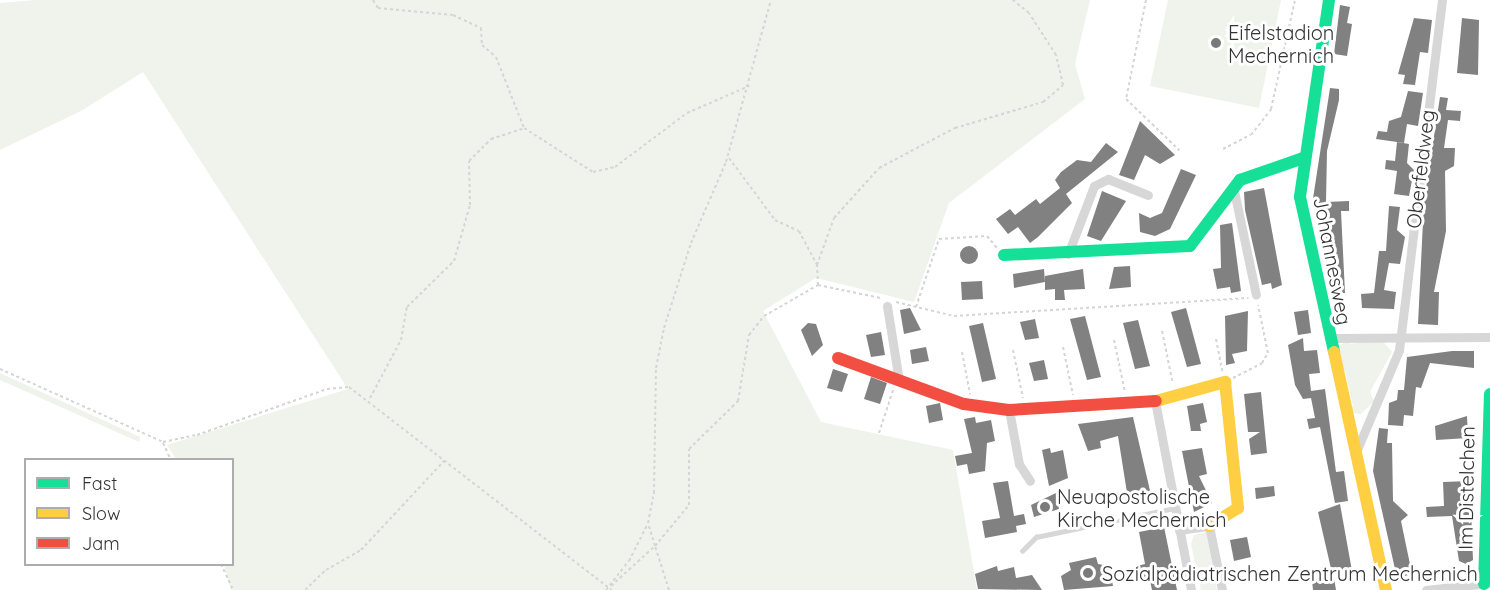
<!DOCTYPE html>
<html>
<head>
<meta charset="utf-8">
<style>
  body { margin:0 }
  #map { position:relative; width:1490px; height:590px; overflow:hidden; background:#fff; font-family:Quicksand,sans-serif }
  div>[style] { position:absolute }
  .green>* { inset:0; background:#f0f3ec }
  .building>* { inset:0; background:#818181 }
  .round { border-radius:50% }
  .path>* { height:2px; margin-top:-1px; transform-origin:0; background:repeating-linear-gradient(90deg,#d5d5d5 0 3px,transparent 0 6px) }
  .lane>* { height:4.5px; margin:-2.25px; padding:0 2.25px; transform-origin:2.25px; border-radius:2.25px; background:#d7d7d7 }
  .street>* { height:9px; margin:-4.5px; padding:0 4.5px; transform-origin:4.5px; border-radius:4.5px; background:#d7d7d7 }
  .fast>* { height:12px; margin:-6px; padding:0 6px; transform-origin:6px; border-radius:6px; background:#16e098 }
  .slow>* { height:12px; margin:-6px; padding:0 6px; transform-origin:6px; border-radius:6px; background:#ffcf43 }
  .jam>* { height:12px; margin:-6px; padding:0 6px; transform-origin:6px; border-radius:6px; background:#f24e42 }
  .dots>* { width:16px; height:16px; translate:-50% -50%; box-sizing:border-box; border:3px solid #fff; border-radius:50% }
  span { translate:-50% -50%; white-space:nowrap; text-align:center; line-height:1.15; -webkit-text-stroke:6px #fff; paint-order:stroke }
  .poi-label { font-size:20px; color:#333 }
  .left { translate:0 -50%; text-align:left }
  .street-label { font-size:20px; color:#333 }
  .legend { position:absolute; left:24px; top:458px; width:210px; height:108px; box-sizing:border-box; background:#fff; border:2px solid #adadad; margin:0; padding:8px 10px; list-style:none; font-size:18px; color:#333 }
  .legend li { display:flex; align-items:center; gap:12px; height:30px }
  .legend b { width:30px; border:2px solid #adadad }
</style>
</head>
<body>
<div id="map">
  <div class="green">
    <i style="clip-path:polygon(36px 0,1090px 0,1075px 64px,1085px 99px,949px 203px,914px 302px,816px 278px,763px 311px,821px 422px,953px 450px,977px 590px,231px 590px,224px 565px,232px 564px,232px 460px,176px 459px,167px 445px,348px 389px,143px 72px,81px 111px,0 150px,0 3px)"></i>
    <i style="clip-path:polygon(1168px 0,1281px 0,1259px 108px,1150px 86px)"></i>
    <i style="clip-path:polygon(1355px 337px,1350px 344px,1381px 339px,1392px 352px,1370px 392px,1374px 401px,1361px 414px,1351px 413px,1345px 404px,1353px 406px,1345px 371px,1337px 367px,1340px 345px)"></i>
    <i style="clip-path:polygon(0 373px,140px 437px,139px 442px,0 380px)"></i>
    <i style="clip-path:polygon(1206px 532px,1217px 590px,1201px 590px,1191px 544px,1194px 535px)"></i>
  </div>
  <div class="building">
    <i style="clip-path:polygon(1340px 5px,1350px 7px,1347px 23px,1352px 24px,1347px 56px,1334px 54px)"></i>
    <i style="clip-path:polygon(1414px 18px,1432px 20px,1428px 53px,1420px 52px,1415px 85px,1403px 84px,1405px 75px,1398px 74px)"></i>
    <i style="clip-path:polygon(1462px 18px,1479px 20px,1478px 75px,1457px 73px)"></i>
    <i style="clip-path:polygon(1330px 88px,1339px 89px,1339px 100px,1327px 151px,1326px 202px,1349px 201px,1349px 211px,1341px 211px,1345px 293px,1332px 293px,1323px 207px,1312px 205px)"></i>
    <i style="clip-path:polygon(1408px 91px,1423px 93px,1418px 126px,1407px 124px,1404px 143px,1376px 139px,1378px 131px,1387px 132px,1389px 121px,1401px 117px)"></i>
    <i style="clip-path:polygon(1440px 97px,1448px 98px,1446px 110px,1461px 111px,1460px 121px,1448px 120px,1444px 148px,1455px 148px,1454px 166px,1445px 171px,1446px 231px,1434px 292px,1439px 292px,1438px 325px,1418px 324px,1424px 201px)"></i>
    <i style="clip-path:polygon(1140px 121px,1175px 155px,1160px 164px,1145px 155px,1134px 180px,1119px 175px)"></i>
    <i style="clip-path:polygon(1397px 142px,1409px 144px,1407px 163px,1414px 170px,1409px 196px,1394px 194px,1397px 171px,1385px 169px,1386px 160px,1395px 161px)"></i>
    <i style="clip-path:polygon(1106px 143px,1118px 152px,1066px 194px,1072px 203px,1038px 237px,1030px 243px,1018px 227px,1008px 234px,996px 219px,1010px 209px,1015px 215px,1036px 199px,1040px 204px,1060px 188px,1055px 180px,1061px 172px,1077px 160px,1091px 162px)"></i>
    <i style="clip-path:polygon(1181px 169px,1196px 175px,1170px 229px,1155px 236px,1140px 232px,1139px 213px,1150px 218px,1162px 213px)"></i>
    <i style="clip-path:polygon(1264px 188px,1282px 285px,1272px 289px,1271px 283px,1262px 285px,1245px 210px,1244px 192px)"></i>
    <i style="clip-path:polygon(1102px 191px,1126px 201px,1101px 241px,1087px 236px)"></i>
    <i style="clip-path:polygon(1389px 206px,1400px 207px,1397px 230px,1405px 237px,1400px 264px,1389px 263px,1388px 268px,1384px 290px,1396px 292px,1394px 309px,1362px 308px,1361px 294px,1374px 293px,1379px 251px,1386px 251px)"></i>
    <i style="clip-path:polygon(1232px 223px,1241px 291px,1231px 293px,1230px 287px,1217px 289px,1213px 269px,1221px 268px,1220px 225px)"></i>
    <i class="round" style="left:960px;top:246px;width:18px;height:18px"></i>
    <i style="clip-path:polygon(1130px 266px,1131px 287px,1109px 289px,1114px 267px)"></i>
    <i style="clip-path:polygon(1044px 269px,1045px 282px,1014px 288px,1013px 274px)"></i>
    <i style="clip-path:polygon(1083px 269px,1085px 289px,1064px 290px,1065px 300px,1055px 300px,1055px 289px,1045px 290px,1045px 276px)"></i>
    <i style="clip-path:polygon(982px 281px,983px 299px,962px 300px,961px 282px)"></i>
    <i style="clip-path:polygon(910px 308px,921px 330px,904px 334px,900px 310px)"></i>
    <i style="clip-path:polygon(1186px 308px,1201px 364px,1187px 367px,1171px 312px)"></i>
    <i style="clip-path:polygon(1308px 310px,1311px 333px,1298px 335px,1294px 312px)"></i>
    <i style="clip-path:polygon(1248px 311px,1247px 351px,1232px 354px,1235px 363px,1226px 365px,1225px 316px)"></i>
    <i style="clip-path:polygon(1085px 316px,1101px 377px,1087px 380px,1070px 319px)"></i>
    <i style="clip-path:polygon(1035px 319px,1039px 338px,1025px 340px,1020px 322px)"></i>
    <i style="clip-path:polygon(1138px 320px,1150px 366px,1135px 369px,1123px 323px)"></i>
    <i style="clip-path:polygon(808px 323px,816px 324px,823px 345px,812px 356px,801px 330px)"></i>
    <i style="clip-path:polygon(983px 323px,996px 379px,982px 382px,969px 326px)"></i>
    <i style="clip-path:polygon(881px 332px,885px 355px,871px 357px,866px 335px)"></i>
    <i style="clip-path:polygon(1303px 338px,1304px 351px,1317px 350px,1320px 373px,1309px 374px,1311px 391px,1325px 389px,1336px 472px,1344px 471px,1348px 501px,1335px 503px,1320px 427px,1309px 429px,1307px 419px,1315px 418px,1311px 398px,1303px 399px,1295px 385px,1288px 345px)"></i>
    <i style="clip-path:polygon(926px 347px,929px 361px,912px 364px,910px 350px)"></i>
    <i style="clip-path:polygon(1452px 351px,1474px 351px,1474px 368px,1430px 363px,1421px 388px,1416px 387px,1413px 416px,1404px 415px,1403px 426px,1388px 425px,1389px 403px,1397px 400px,1398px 390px,1404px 390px,1407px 357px)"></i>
    <i style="clip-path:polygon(1044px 360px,1048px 379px,1034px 381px,1029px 363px)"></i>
    <i style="clip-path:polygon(833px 369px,848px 374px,842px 392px,827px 388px)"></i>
    <i style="clip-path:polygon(871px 377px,887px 383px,880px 404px,864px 399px)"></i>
    <i style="clip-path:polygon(1261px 392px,1267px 453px,1251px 455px,1249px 439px,1260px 432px,1248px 432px,1244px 394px)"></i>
    <i style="clip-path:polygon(940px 403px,943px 420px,929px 423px,926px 406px)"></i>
    <i style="clip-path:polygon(1203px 403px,1207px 422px,1200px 424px,1201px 431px,1191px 431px,1187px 406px)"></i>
    <i style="clip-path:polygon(1467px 416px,1468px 438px,1436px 440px,1435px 426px)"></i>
    <i style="clip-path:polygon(975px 417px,976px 423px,991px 420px,995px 441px,987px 443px,985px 471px,969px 474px,967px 464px,957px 466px,955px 456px,972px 453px,964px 419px)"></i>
    <i style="clip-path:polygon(1133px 417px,1151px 495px,1128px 499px,1118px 436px,1100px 441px,1101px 448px,1088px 451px,1078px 424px)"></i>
    <i style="clip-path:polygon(1379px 428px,1388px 429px,1387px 443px,1392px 443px,1393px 501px,1408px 515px,1401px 521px,1412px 574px,1397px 578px,1373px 471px)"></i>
    <i style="clip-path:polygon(1050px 448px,1051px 453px,1063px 450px,1068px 478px,1049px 486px,1042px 450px)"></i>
    <i style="clip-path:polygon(1202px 448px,1207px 474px,1199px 476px,1212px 503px,1194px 512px,1182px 451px)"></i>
    <i style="clip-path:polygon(1008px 481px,1014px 516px,1024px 514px,1026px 524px,1016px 526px,1017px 532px,985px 538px,982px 521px,1000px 518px,993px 483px)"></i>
    <i style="clip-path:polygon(1470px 481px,1473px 560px,1466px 564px,1459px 561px,1452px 516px,1427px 517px,1426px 507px,1444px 506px,1443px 482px)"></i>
    <i style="clip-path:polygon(1274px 486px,1275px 496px,1256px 499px,1255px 488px)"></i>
    <i style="clip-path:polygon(1056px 493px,1059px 509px,1034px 517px,1031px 505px)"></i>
    <i style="clip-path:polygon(1340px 504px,1352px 571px,1332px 573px,1318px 512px)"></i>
    <i style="clip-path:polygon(1164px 527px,1177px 590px,1152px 590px,1149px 576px,1139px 578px,1137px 566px,1145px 564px,1139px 532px)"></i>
    <i style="clip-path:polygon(1247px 537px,1251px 557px,1234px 561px,1230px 540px)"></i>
    <i style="clip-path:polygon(1096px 557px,1098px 564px,1109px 566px,1113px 586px,1064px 590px,1061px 576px,1071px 570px,1069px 563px)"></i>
    <i style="clip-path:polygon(997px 566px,998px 571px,1014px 567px,1016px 578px,1032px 575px,1042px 590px,978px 589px,975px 574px)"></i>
    <i style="clip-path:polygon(1334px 578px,1336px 590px,1313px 590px,1312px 580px)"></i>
  </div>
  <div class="path">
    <i style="left:373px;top:0;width:9px;rotate:58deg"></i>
    <i style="left:378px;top:8px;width:75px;rotate:5.3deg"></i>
    <i style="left:453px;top:15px;width:31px;rotate:25deg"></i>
    <i style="left:481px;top:28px;width:17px;rotate:87deg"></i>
    <i style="left:482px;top:45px;width:18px;rotate:41deg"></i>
    <i style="left:496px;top:57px;width:76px;rotate:68.5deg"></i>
    <i style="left:1146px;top:0;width:101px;rotate:101.4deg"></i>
    <i style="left:1126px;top:99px;width:74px;rotate:43.9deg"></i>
    <i style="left:1223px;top:149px;width:31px;rotate:-27deg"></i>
    <i style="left:1251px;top:135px;width:33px;rotate:-52deg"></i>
    <i style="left:1271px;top:109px;width:112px;rotate:-77.6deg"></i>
    <i style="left:729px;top:158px;width:77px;rotate:53.4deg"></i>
    <i style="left:775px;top:220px;width:26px;rotate:25deg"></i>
    <i style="left:799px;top:231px;width:38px;rotate:62deg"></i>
    <i style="left:818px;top:285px;width:64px;rotate:11.7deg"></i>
    <i style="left:896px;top:302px;width:60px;rotate:13.6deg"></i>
    <i style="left:954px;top:316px;width:295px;rotate:-3.5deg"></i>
    <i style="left:916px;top:307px;width:72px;rotate:-71.3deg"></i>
    <i style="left:939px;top:239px;width:48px;rotate:-3.6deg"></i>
    <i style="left:987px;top:236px;width:16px;rotate:50deg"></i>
    <i style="left:1162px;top:331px;width:54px;rotate:78.3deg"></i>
    <i style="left:1216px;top:339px;width:33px;rotate:79deg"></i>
    <i style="left:1114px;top:340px;width:53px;rotate:78.1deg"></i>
    <i style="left:1063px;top:347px;width:49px;rotate:78.2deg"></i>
    <i style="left:1013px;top:350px;width:49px;rotate:78.2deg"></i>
    <i style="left:962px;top:352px;width:43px;rotate:79.2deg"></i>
    <i style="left:0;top:369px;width:179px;rotate:24.1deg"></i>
    <i style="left:163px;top:442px;width:35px;rotate:-12deg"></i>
    <i style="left:197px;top:435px;width:138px;rotate:-19.5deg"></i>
    <i style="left:327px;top:389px;width:22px;rotate:-5deg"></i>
    <i style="left:349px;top:387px;width:332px;rotate:37.7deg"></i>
    <i style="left:1233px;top:378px;width:33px;rotate:-27deg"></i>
    <i style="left:1262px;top:363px;width:12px;rotate:-59deg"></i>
    <i style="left:1268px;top:353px;width:49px;rotate:-101.8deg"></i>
    <i style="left:370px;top:398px;width:66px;rotate:-61.9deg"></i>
    <i style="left:401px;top:340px;width:34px;rotate:-80deg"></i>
    <i style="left:407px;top:307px;width:66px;rotate:-44.4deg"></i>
    <i style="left:454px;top:261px;width:58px;rotate:-74.1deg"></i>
    <i style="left:470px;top:205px;width:44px;rotate:-91.3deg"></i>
    <i style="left:469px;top:161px;width:31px;rotate:-45deg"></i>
    <i style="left:491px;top:139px;width:35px;rotate:-18deg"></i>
    <i style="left:524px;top:128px;width:82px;rotate:32.5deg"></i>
    <i style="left:593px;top:172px;width:23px;rotate:-13deg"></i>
    <i style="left:615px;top:167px;width:90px;rotate:-36.9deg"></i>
    <i style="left:687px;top:113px;width:68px;rotate:-23.5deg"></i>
    <i style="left:879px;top:433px;width:48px;rotate:-71.9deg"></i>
    <i style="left:163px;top:443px;width:19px;rotate:65deg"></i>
    <i style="left:221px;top:564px;width:29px;rotate:65deg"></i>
    <i style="left:611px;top:586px;width:59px;rotate:-42.3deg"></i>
    <i style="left:655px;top:546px;width:24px;rotate:-107deg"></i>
    <i style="left:305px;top:590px;width:29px;rotate:-44deg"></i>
    <i style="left:326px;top:570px;width:40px;rotate:-29.7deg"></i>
    <i style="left:361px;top:550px;width:122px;rotate:-47deg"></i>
    <i style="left:606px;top:590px;width:37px;rotate:-52deg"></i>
    <i style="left:629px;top:561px;width:42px;rotate:-63.4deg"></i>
    <i style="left:648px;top:523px;width:31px;rotate:-79deg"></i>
    <i style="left:654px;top:493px;width:125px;rotate:-89.1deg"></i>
    <i style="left:656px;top:368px;width:41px;rotate:-78.7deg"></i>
    <i style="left:664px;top:328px;width:89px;rotate:-72.4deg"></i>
    <i style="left:691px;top:243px;width:88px;rotate:-66.6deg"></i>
    <i style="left:726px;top:162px;width:168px;rotate:-74.5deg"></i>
    <i style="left:669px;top:590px;width:46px;rotate:-107.7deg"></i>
    <i style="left:655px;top:546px;width:53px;rotate:-50.3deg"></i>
    <i style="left:689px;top:505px;width:56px;rotate:-90deg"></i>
    <i style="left:689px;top:449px;width:69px;rotate:-44.4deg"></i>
    <i style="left:738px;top:401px;width:67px;rotate:-80.5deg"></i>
    <i style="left:749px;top:335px;width:24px;rotate:-52deg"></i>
    <i style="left:764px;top:316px;width:62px;rotate:-29.9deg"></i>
    <i style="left:818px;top:285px;width:20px;rotate:-93deg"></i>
    <i style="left:817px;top:265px;width:50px;rotate:-70.1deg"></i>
    <i style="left:834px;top:218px;width:67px;rotate:-48deg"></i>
    <i style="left:879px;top:168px;width:86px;rotate:-27.8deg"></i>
    <i style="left:955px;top:128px;width:92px;rotate:-16.5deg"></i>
    <i style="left:1043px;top:102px;width:26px;rotate:-40deg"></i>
    <i style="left:1063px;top:85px;width:31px;rotate:-103deg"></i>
    <i style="left:1056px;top:55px;width:50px;rotate:-122.7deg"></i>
    <i style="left:1029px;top:13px;width:21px;rotate:-141deg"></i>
  </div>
  <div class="lane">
    <i style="left:1022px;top:551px;width:20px;rotate:-45deg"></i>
    <i style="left:1036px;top:537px;width:142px;rotate:-11.8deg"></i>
  </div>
  <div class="street">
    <i style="left:1233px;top:186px;width:111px;rotate:78.1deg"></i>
    <i style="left:1068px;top:254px;width:73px;rotate:-69.1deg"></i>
    <i style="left:1094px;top:186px;width:16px;rotate:-27deg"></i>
    <i style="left:1108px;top:179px;width:43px;rotate:21.8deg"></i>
    <i style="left:887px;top:306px;width:70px;rotate:80.9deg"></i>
    <i style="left:1329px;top:338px;width:161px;rotate:-0.4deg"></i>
    <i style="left:1155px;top:401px;width:192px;rotate:79.2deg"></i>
    <i style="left:1009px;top:410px;width:55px;rotate:79.5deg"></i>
    <i style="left:1019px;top:464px;width:20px;rotate:57deg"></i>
    <i style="left:1356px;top:452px;width:111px;rotate:-67.1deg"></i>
    <i style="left:1399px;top:350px;width:353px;rotate:-83deg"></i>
    <i style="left:1179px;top:530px;width:30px;rotate:-8deg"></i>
    <i style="left:1209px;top:526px;width:65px;rotate:78.5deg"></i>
    <i style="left:1426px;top:590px;width:63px;rotate:-6.3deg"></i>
  </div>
  <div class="fast">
    <i style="left:1329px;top:0;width:199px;rotate:98.4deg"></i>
    <i style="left:1300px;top:197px;width:159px;rotate:77.6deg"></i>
    <i style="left:1004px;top:255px;width:186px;rotate:-2.8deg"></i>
    <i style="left:1190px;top:246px;width:83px;rotate:-52.9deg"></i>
    <i style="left:1240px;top:180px;width:67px;rotate:-19.2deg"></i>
    <i style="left:1484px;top:584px;width:190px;rotate:-88.2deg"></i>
  </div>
  <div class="slow">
    <i style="left:1334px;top:352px;width:244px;rotate:77.7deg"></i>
    <i style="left:1156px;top:401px;width:72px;rotate:-15.4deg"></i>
    <i style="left:1225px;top:382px;width:127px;rotate:84.1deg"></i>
    <i style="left:1238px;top:508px;width:34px;rotate:148deg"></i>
  </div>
  <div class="jam">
    <i style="left:838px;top:358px;width:134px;rotate:20.1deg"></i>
    <i style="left:964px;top:404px;width:45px;rotate:7.6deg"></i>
    <i style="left:1009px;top:410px;width:147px;rotate:-3.5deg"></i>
  </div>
  <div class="dots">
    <i style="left:1216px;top:43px;background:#7a7a7a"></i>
    <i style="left:1045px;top:507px;background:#7a7a7a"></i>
    <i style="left:1088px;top:573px;background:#7a7a7a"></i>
  </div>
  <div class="poi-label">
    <span class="left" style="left:1228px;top:44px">Eifelstadion<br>Mechernich</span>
    <span class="left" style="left:1057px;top:508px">Neuapostolische<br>Kirche Mechernich</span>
    <span class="left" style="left:1102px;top:573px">Sozialpädiatrischen Zentrum Mechernich</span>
  </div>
  <div class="street-label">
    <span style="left:1420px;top:169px;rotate:-83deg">Oberfeldweg</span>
    <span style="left:1333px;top:261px;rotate:79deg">Johannesweg</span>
    <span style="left:1466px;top:488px;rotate:-89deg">Im Distelchen</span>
  </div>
  <ul class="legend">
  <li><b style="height:8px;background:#16e098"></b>Fast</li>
  <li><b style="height:8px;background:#ffcf43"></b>Slow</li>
  <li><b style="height:8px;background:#f24e42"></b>Jam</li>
  </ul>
</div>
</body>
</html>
